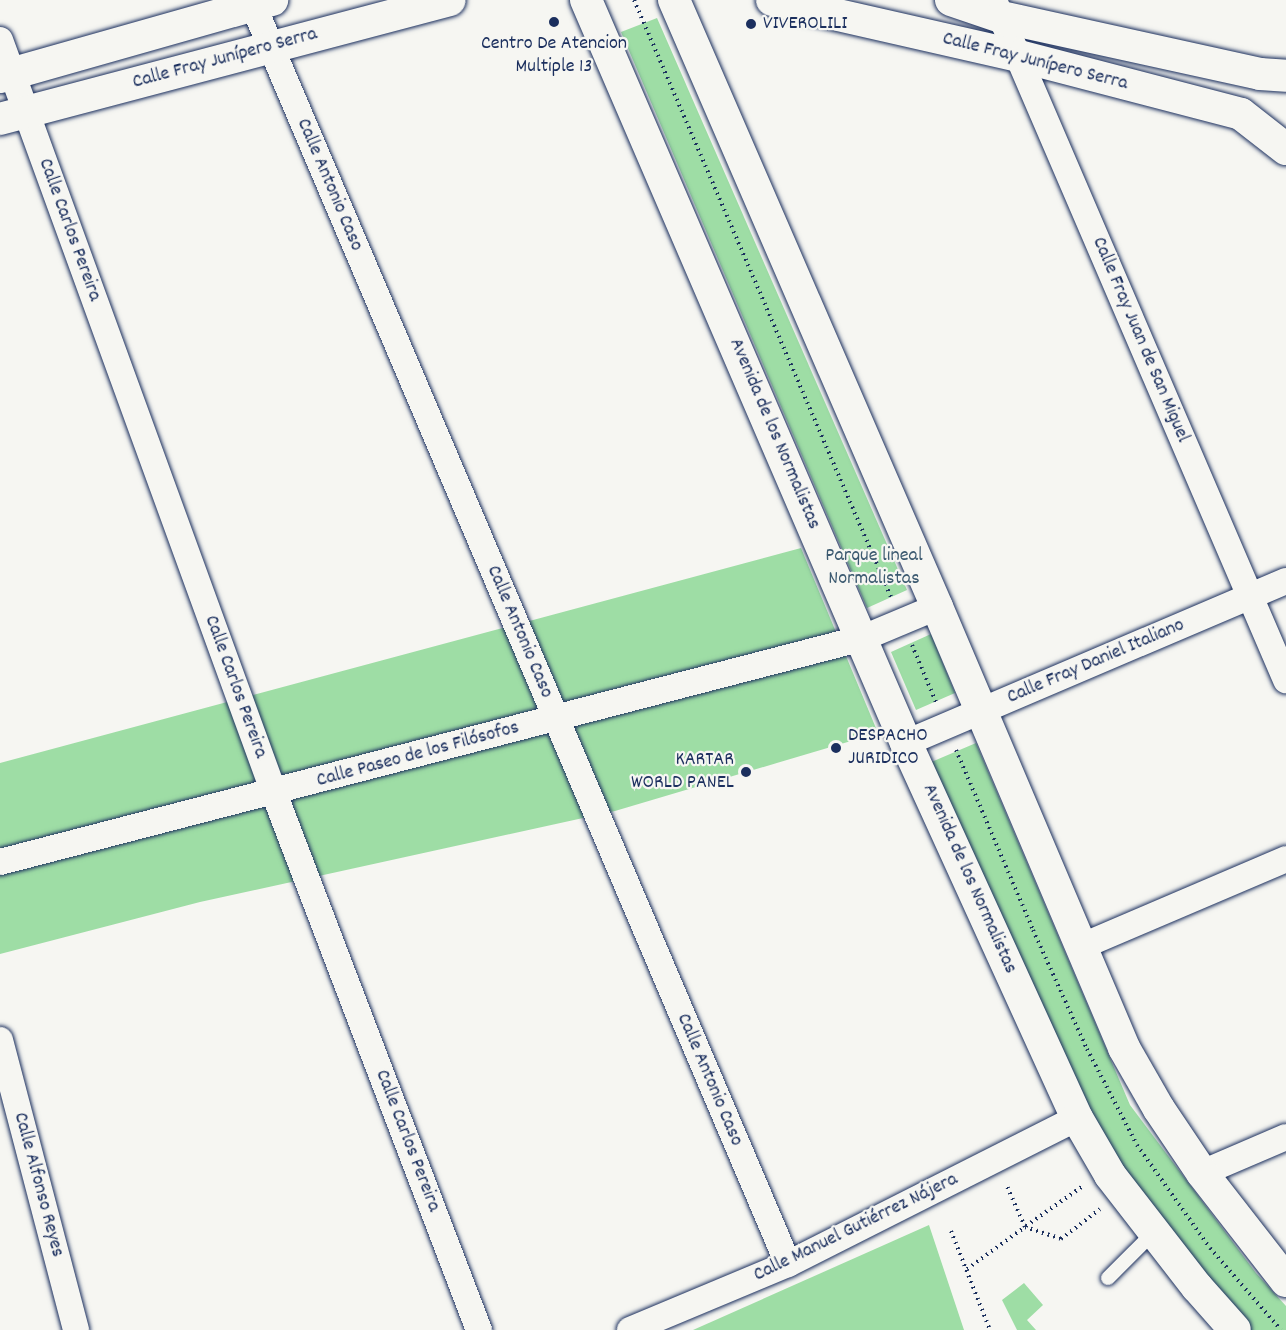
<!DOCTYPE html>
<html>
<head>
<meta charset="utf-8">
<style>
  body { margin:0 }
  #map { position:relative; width:1286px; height:1330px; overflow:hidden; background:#f6f6f2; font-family:Dekko,sans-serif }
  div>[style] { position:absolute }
  .green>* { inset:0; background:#9edda5 }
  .path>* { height:4px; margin-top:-2px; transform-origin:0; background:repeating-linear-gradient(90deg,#1b2f5e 0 1.5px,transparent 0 6px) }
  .roads { filter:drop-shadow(0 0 2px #1b2f5e) drop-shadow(0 0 2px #1b2f5e) }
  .service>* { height:14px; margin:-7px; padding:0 7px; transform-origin:7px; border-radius:7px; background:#f6f6f2 }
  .minor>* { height:26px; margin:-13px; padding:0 13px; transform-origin:13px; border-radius:13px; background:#f6f6f2 }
  .tertiary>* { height:32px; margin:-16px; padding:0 16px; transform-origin:16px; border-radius:16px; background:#f6f6f2 }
  .dots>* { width:16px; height:16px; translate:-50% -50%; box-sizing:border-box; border:3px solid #f6f6f2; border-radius:50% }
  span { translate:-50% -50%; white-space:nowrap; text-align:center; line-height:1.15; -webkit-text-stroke:4.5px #f6f6f2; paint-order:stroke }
  .poi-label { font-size:20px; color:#1b2f5e }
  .left { translate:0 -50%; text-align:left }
  .right { translate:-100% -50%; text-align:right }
  .street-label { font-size:20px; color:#1b2f5e }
  .park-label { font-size:20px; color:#3c5a70 }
</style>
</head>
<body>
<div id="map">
  <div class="green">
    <i style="clip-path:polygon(657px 18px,907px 590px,867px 608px,621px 32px)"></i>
    <i style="clip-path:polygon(801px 548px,878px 733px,615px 811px,200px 902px,0 954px,0 763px)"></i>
    <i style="clip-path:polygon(931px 634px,955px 693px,916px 710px,891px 652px)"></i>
    <i style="clip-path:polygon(976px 743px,1130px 1105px,1256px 1273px,1286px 1306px,1286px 1330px,1250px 1330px,1206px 1281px,1092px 1123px,929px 763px)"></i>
    <i style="clip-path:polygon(929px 1225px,964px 1330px,693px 1330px)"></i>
    <i style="clip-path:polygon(1024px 1283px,1043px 1305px,1027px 1320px,1036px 1330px,1017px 1330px,1002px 1300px)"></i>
  </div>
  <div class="path">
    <i style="left:634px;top:0;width:650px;rotate:66.71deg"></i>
    <i style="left:912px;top:645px;width:62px;rotate:67.2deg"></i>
    <i style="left:956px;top:750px;width:196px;rotate:66.8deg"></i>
    <i style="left:1033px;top:930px;width:131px;rotate:65.6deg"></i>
    <i style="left:1087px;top:1049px;width:108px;rotate:62.5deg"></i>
    <i style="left:1137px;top:1145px;width:126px;rotate:54.7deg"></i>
    <i style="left:1210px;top:1248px;width:108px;rotate:49.1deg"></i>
    <i style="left:1026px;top:1226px;width:70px;rotate:-35.1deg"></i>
    <i style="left:1025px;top:1227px;width:38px;rotate:18deg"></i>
    <i style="left:1061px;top:1239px;width:49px;rotate:-37.6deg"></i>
    <i style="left:951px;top:1231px;width:106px;rotate:68.5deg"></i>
    <i style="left:967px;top:1269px;width:72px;rotate:-35.9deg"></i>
    <i style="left:1025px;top:1227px;width:47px;rotate:-113.8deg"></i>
  </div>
  <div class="roads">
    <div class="service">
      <i style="left:1108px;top:1278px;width:65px;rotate:-45deg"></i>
    </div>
    <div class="minor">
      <i style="left:251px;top:0;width:1373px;rotate:66.98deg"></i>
      <i style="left:996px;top:5px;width:735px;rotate:66.75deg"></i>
      <i style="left:0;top:40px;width:801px;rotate:70deg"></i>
      <i style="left:274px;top:793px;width:575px;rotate:69.11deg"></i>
      <i style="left:906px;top:743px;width:413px;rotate:-23.1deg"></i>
      <i style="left:0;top:862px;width:892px;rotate:-14.55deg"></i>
      <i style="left:863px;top:638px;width:80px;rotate:-22.7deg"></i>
      <i style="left:1080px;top:947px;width:224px;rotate:-23.1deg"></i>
      <i style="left:0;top:1040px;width:300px;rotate:75.3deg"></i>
      <i style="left:1202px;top:1173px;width:91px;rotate:-23.2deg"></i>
      <i style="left:630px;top:1330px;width:171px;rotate:-22.7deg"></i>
      <i style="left:788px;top:1264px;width:324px;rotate:-26.8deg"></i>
    </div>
    <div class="tertiary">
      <i style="left:586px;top:0;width:809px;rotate:66.7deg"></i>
      <i style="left:906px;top:743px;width:412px;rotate:65.5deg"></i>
      <i style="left:1077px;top:1118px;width:66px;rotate:59.9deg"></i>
      <i style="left:1110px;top:1175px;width:142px;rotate:52.2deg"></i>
      <i style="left:1197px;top:1287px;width:57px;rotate:48.5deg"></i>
      <i style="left:674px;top:0;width:662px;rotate:66.57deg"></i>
      <i style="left:937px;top:607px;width:479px;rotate:67deg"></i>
      <i style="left:1124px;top:1048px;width:70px;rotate:60.2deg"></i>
      <i style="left:1159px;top:1109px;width:77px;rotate:56.1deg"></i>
      <i style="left:1202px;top:1173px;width:137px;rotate:52.1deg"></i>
      <i style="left:772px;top:0;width:253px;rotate:12.8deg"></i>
      <i style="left:1019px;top:56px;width:229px;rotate:14.6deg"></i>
      <i style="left:1241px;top:114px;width:57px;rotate:37.9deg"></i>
      <i style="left:951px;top:0;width:53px;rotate:18.8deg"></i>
      <i style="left:1001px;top:17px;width:265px;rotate:12.4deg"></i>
      <i style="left:1260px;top:74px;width:26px;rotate:4deg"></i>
      <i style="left:0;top:77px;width:283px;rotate:-15.8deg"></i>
      <i style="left:0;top:119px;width:465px;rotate:-14.8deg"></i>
    </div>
  </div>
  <div class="dots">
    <i style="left:554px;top:22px;background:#1b2f5e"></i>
    <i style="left:751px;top:24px;background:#1b2f5e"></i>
    <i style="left:836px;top:748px;background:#1b2f5e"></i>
    <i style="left:746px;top:772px;background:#1b2f5e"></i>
  </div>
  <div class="poi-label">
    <span class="left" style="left:763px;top:24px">VIVEROLILI</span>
    <span style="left:554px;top:56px">Centro De Atencion<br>Multiple 13</span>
    <span class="left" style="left:848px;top:748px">DESPACHO<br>JURIDICO</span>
    <span class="right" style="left:734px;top:772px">KARTAR<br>WORLD PANEL</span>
  </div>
  <div class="street-label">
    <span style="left:225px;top:59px;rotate:-15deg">Calle Fray Junípero Serra</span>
    <span style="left:1035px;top:62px;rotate:14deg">Calle Fray Junípero Serra</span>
    <span style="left:329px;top:185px;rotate:67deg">Calle Antonio Caso</span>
    <span style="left:69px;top:230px;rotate:70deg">Calle Carlos Pereira</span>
    <span style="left:1140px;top:340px;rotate:67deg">Calle Fray Juan de San Miguel</span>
    <span style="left:774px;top:434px;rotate:67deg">Avenida de los Normalistas</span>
    <span style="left:519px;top:632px;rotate:67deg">Calle Antonio Caso</span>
    <span style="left:1096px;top:662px;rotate:-23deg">Calle Fray Daniel Italiano</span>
    <span style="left:235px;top:687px;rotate:70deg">Calle Carlos Pereira</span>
    <span style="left:418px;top:755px;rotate:-15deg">Calle Paseo de los Filósofos</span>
    <span style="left:969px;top:879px;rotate:66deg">Avenida de los Normalistas</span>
    <span style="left:709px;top:1080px;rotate:67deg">Calle Antonio Caso</span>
    <span style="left:407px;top:1141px;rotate:69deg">Calle Carlos Pereira</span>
    <span style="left:38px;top:1185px;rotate:75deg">Calle Alfonso Reyes</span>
    <span style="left:856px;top:1228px;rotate:-26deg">Calle Manuel Gutiérrez Nájera</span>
  </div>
  <div class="park-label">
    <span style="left:874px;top:568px">Parque lineal<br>Normalistas</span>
  </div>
</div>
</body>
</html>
